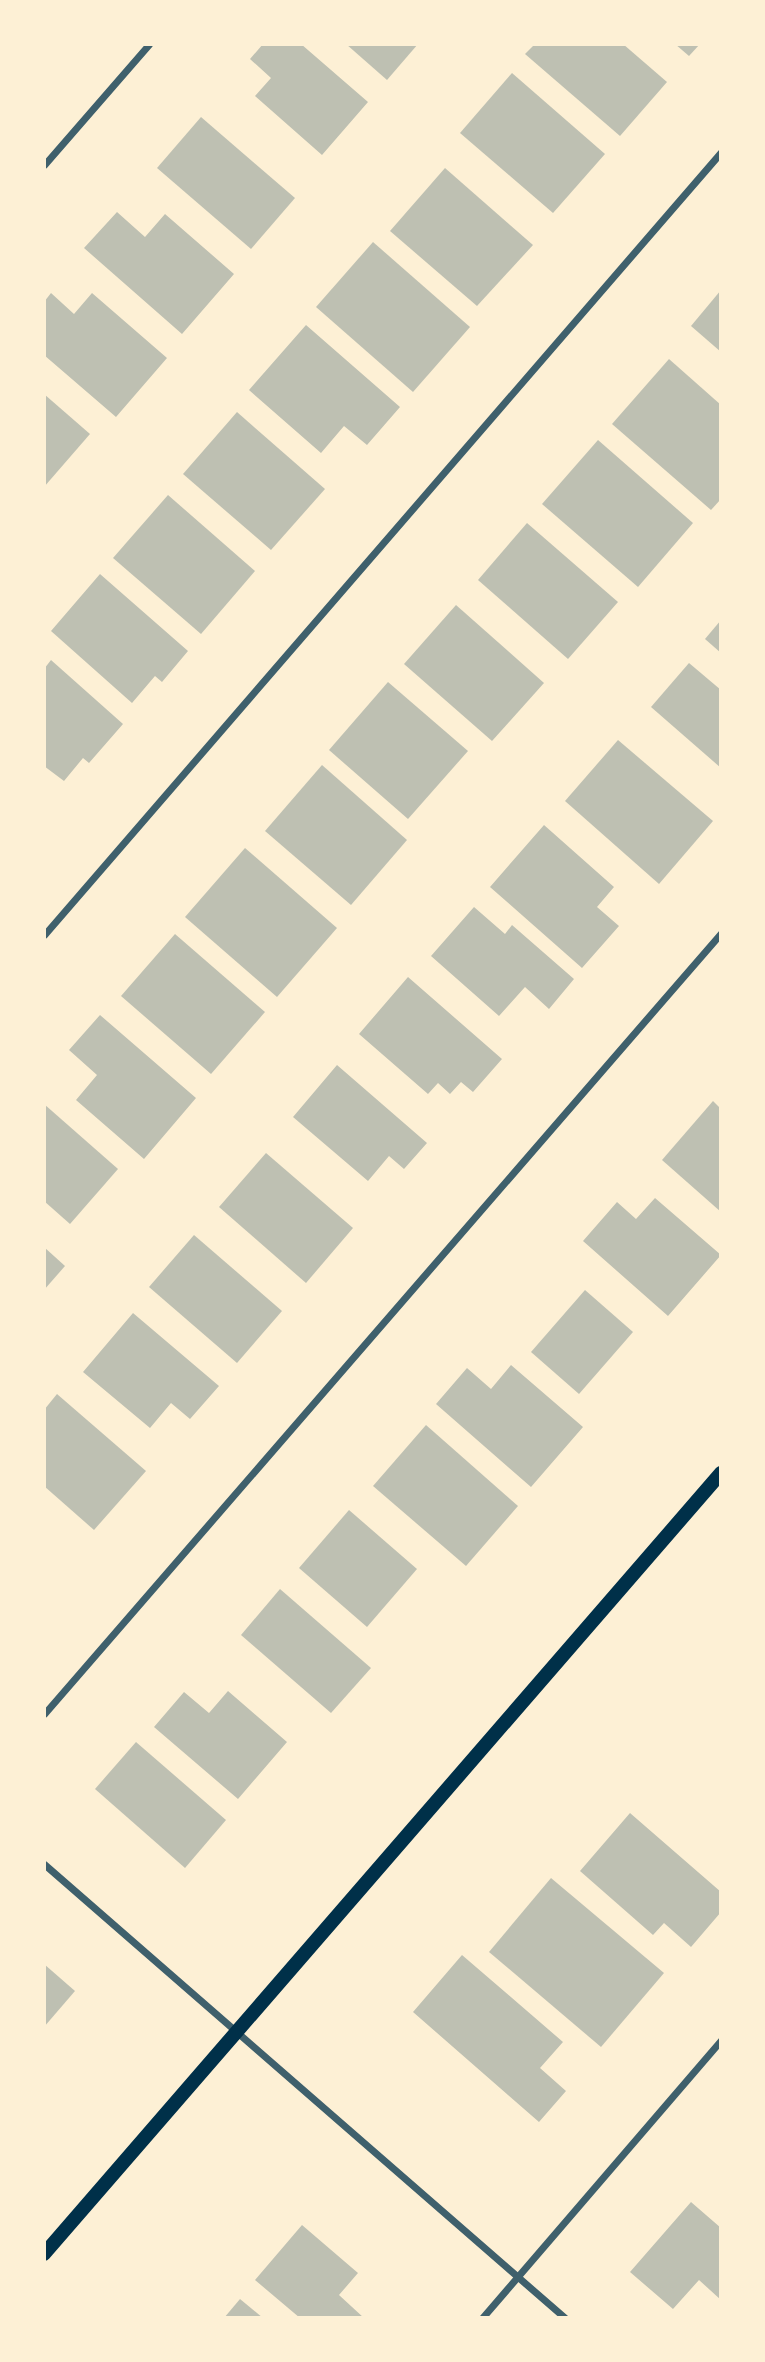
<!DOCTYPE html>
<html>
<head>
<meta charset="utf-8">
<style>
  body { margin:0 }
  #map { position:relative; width:765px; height:2362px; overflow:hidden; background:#fdf0d5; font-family:Jost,sans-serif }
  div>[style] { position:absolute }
  .building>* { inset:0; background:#bec0b2 }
  .minor>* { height:7px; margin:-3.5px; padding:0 3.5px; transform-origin:3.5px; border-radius:3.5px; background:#3f606c }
  .secondary>* { height:14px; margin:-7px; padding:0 7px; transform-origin:7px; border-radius:7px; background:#003049 }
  span { translate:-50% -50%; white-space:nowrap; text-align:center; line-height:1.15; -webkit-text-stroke:7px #fdf0d5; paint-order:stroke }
  .frame { position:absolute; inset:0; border:46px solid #fdf0d5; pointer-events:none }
</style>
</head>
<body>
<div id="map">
  <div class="building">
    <i style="clip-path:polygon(263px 44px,301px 44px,368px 102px,322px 155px,255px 96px,271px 78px,250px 59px)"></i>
    <i style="clip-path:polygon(346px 44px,418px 44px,387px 80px)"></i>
    <i style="clip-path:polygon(535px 44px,623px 44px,667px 82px,620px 136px,525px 54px)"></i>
    <i style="clip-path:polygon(675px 44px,700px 44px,689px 56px)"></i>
    <i style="clip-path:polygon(512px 73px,605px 154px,553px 213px,460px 133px)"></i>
    <i style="clip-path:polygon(201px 117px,295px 198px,251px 249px,157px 168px)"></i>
    <i style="clip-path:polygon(445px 168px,533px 245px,477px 306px,390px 231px)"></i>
    <i style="clip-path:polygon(117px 212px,145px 237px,165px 214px,234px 274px,182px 334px,84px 248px)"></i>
    <i style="clip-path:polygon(373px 242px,470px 327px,413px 392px,316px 307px)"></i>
    <i style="clip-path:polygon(721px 290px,721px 352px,691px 326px)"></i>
    <i style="clip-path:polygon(51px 293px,74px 314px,92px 293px,167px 358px,116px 417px,44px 355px,44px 302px)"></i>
    <i style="clip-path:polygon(306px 325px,400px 407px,367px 445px,344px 426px,321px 453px,249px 390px)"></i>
    <i style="clip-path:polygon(669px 359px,721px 405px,721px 499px,711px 510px,612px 424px)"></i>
    <i style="clip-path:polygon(44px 394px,90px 434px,44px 487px)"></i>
    <i style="clip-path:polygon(237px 412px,325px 489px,271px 550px,183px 474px)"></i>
    <i style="clip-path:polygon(598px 440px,693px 523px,638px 587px,542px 504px)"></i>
    <i style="clip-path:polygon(168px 495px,255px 571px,201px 634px,113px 558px)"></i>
    <i style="clip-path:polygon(527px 523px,618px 602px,568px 659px,478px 580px)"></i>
    <i style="clip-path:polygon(100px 574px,188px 651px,162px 682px,155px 676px,132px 703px,51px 631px)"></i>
    <i style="clip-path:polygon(456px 605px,544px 683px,492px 741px,404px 664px)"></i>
    <i style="clip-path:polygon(721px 620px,721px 653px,705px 639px)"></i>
    <i style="clip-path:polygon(51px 660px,123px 724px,89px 763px,83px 758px,64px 781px,44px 766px,44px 669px)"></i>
    <i style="clip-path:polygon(689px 663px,721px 690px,721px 768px,651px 707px)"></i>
    <i style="clip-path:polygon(388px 682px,468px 751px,408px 819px,329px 750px)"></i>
    <i style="clip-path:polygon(618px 740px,713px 821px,659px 884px,565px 801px)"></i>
    <i style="clip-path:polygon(322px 765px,407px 840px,351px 905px,265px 831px)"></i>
    <i style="clip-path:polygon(544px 825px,614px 887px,597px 907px,619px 926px,582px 968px,490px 887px)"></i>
    <i style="clip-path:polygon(245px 848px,337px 928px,277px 997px,185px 917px)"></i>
    <i style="clip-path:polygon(474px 907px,505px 934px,512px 925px,574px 979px,549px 1009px,525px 987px,499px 1016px,431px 956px)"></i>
    <i style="clip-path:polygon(175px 934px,265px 1012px,211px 1074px,121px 996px)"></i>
    <i style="clip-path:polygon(408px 977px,502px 1059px,473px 1092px,461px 1082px,450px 1094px,438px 1083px,428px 1094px,359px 1034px)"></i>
    <i style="clip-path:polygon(100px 1015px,196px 1098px,144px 1159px,76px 1100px,97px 1075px,69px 1050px)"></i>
    <i style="clip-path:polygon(337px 1065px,427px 1143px,404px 1169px,389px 1156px,368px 1181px,293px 1117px)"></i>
    <i style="clip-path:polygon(713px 1101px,721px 1109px,721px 1212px,662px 1160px)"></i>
    <i style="clip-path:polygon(44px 1104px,118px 1169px,70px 1224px,44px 1201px)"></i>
    <i style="clip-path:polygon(266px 1153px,353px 1228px,306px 1283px,219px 1207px)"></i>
    <i style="clip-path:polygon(655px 1198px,721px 1255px,668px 1316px,583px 1241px,617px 1202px,636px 1219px)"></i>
    <i style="clip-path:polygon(194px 1235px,282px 1311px,237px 1363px,149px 1287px)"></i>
    <i style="clip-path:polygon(44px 1247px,65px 1266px,44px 1290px)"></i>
    <i style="clip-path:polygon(585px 1290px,633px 1332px,579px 1394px,531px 1352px)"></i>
    <i style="clip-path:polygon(133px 1313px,219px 1386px,190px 1419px,171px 1403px,150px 1428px,83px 1372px)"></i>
    <i style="clip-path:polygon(511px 1365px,583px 1427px,531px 1487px,436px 1404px,467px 1368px,491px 1389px)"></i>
    <i style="clip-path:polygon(57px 1394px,146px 1471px,94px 1530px,44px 1486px,44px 1410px)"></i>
    <i style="clip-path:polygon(426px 1425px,518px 1506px,466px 1566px,373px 1486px)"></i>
    <i style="clip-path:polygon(349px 1510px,417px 1569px,367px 1627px,299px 1568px)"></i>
    <i style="clip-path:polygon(280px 1589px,371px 1668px,331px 1713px,241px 1635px)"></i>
    <i style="clip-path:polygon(228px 1691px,287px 1742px,238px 1799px,154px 1727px,184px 1692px,209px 1713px)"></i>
    <i style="clip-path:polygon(136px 1742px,226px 1820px,185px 1868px,95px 1789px)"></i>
    <i style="clip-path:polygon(630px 1813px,721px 1892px,721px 1912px,691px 1947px,664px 1923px,653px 1935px,580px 1871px)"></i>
    <i style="clip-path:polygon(551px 1878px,664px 1973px,601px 2047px,489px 1952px)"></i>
    <i style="clip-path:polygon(462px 1955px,563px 2042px,540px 2068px,566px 2091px,539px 2122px,413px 2012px)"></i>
    <i style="clip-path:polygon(44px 1964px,75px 1991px,44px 2027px)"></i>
    <i style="clip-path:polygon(691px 2202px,721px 2228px,721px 2300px,699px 2280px,673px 2309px,630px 2272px)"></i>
    <i style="clip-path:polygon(302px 2225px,358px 2273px,339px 2295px,364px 2318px,300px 2318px,255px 2280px)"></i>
    <i style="clip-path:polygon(240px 2299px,263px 2318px,224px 2318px)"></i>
  </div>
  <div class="minor">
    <i style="left:44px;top:165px;width:160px;rotate:-49deg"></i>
    <i style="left:44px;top:935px;width:1035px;rotate:-49.15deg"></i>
    <i style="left:44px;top:1714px;width:1034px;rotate:-49.08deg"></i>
    <i style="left:44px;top:1864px;width:691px;rotate:41.07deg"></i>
    <i style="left:482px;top:2318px;width:367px;rotate:-49.3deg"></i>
  </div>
  <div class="secondary">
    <i style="left:44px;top:2254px;width:1034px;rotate:-49.08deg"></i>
  </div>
  <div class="frame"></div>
</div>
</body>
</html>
